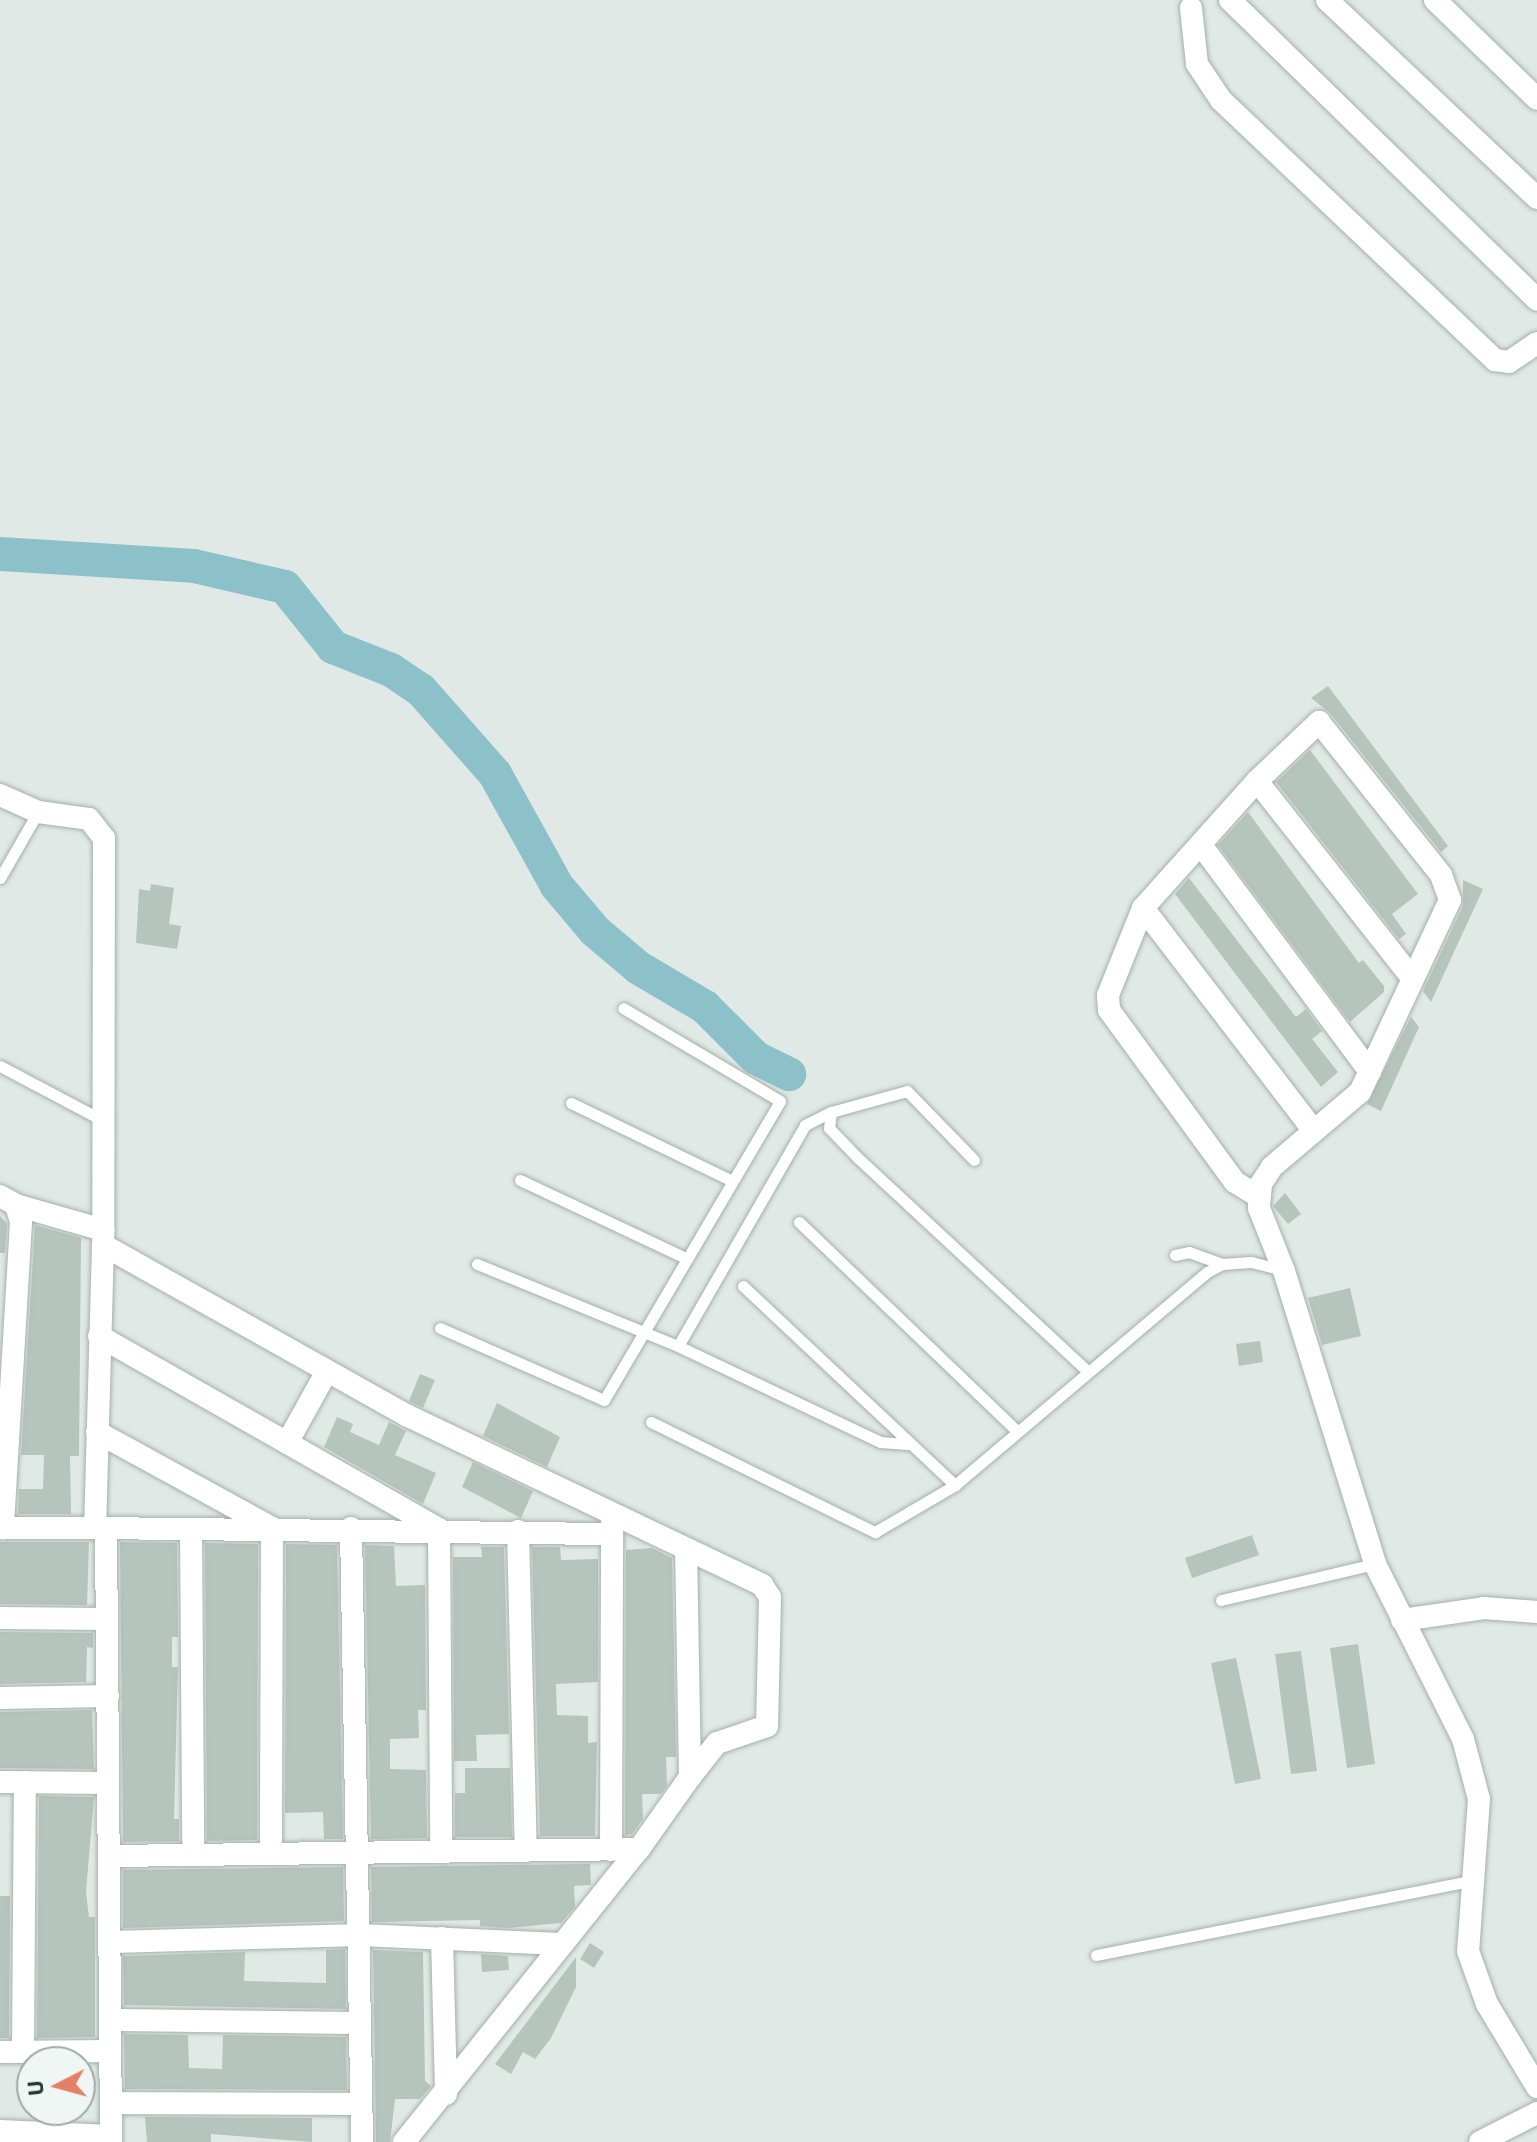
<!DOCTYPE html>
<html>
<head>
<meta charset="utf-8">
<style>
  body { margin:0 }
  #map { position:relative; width:1537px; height:2142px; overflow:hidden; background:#e0e9e5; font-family:"Exo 2",sans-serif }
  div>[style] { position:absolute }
  .river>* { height:34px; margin:-17px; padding:0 17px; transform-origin:17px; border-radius:17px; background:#8dc1ca }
  .building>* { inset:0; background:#b6c4be }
  .roads { filter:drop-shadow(0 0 2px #a4b0ac) drop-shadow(0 0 2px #a4b0ac) }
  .lane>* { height:11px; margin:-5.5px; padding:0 5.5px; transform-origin:5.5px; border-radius:5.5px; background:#fff }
  .street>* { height:22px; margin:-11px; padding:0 11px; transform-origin:11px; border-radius:11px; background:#fff }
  span { translate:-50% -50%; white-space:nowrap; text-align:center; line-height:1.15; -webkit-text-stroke:6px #f0f6f3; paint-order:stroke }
  .north { position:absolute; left:16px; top:2046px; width:80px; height:80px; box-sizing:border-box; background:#f0f6f3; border:2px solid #9eaaa6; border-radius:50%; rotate:264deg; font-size:22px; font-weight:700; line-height:32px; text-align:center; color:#233832 }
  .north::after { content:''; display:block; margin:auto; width:28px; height:36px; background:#e48164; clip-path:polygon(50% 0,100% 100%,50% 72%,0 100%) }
</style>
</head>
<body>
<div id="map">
  <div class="river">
    <i style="left:0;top:554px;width:194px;rotate:3.5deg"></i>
    <i style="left:194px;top:566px;width:93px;rotate:13deg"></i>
    <i style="left:285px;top:587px;width:77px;rotate:51.3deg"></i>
    <i style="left:333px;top:647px;width:62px;rotate:21.6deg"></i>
    <i style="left:391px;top:670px;width:36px;rotate:34deg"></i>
    <i style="left:421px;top:690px;width:112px;rotate:48.6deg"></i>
    <i style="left:495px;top:774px;width:128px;rotate:61deg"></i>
    <i style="left:557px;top:886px;width:59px;rotate:49.8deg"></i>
    <i style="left:595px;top:931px;width:57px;rotate:40.1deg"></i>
    <i style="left:639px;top:968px;width:77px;rotate:30.6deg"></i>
    <i style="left:705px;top:1007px;width:72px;rotate:45deg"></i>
    <i style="left:756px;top:1058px;width:37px;rotate:26deg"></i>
  </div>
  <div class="building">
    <i style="clip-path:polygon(1328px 686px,1448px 846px,1441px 852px,1330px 713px,1311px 698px)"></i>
    <i style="clip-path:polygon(1310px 750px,1418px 894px,1392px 914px,1406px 934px,1399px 939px,1276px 782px)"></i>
    <i style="clip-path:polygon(1248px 812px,1359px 963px,1363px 960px,1384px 986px,1384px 992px,1350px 1022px,1218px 845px)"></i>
    <i style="clip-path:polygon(1189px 878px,1296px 1017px,1306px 1009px,1322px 1031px,1312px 1039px,1338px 1072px,1321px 1087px,1175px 894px)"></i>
    <i style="clip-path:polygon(1463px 880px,1483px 889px,1431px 1002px,1423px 991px,1463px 906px)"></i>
    <i style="clip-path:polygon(151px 884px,174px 888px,169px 924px,181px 926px,177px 949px,136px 943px,139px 889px,150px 891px)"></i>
    <i style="clip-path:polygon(1411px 1017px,1419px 1027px,1381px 1111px,1367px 1104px)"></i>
    <i style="clip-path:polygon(1285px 1193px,1301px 1214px,1288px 1224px,1273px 1206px)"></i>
    <i style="clip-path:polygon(0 1216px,7px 1224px,5px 1253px,0 1253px)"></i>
    <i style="clip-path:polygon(35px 1225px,81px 1238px,79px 1456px,70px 1456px,71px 1514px,18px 1514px,19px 1489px,43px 1489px,44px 1455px,21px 1455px)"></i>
    <i style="clip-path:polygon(1350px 1288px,1361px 1336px,1322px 1345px,1308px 1298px)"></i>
    <i style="clip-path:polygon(1260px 1341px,1263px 1362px,1239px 1366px,1236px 1344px)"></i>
    <i style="clip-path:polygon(420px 1374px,435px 1380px,423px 1408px,409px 1401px)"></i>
    <i style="clip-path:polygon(497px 1403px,560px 1437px,547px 1467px,483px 1436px)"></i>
    <i style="clip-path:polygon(337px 1417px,353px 1424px,350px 1432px,379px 1445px,389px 1422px,406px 1431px,395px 1455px,436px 1473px,423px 1504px,324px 1447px)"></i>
    <i style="clip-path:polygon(473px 1462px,533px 1491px,521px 1518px,462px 1487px)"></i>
    <i style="clip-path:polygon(1252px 1535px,1259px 1555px,1192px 1578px,1185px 1558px)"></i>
    <i style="clip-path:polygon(0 1542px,89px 1542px,87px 1605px,0 1604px)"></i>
    <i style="clip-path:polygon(120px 1542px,177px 1543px,178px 1637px,172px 1637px,172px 1667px,178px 1667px,174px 1819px,179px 1819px,179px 1841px,123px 1842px)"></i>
    <i style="clip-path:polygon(205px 1543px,258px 1544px,257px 1840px,207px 1841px)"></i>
    <i style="clip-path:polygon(286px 1544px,337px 1545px,343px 1839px,324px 1839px,323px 1812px,285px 1813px)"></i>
    <i style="clip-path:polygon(365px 1545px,394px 1546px,396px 1586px,425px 1585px,426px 1710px,418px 1710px,419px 1738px,390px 1739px,390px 1769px,426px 1770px,427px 1838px,371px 1839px)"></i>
    <i style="clip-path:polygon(481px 1547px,504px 1547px,509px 1734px,476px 1735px,477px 1761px,454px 1761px,453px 1557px,482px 1557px)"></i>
    <i style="clip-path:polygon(532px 1547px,560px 1547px,561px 1560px,598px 1559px,598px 1682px,556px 1684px,557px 1715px,588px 1716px,588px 1743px,597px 1742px,595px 1836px,540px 1836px)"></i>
    <i style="clip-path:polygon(652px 1548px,672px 1558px,676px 1757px,666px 1757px,667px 1786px,661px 1794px,642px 1794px,643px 1819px,632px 1834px,625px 1835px,626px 1550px)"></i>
    <i style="clip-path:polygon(0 1632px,93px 1633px,93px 1648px,87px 1647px,86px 1682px,0 1684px)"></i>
    <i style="clip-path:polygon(1358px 1644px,1375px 1764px,1347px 1768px,1330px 1648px)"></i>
    <i style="clip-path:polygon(1301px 1651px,1317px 1771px,1291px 1774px,1275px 1654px)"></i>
    <i style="clip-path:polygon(1236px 1658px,1261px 1779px,1235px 1784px,1211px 1663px)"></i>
    <i style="clip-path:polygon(92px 1710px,94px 1769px,0 1768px,0 1712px)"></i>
    <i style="clip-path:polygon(465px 1768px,510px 1768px,512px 1837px,455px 1837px,455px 1793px,465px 1793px)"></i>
    <i style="clip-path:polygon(39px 1796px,94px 1797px,86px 1892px,89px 1917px,95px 1917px,95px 2037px,37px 2038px)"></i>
    <i style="clip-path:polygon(590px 1864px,591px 1885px,574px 1886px,575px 1907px,561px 1923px,507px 1928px,480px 1926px,480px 1920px,372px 1922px,371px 1867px)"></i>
    <i style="clip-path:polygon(343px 1867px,344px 1921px,123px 1928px,123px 1870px)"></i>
    <i style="clip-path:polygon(0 1896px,10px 1896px,9px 2038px,0 2038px)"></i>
    <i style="clip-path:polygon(590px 1943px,604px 1952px,594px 1968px,580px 1959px)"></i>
    <i style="clip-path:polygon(345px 1949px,346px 2009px,124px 2005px,123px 1956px,245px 1952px,244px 1981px,326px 1983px,326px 1950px)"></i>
    <i style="clip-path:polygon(373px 1950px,423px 1952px,425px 2081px,431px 2086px,420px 2099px,395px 2099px,390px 2142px,376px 2142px)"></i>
    <i style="clip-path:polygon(481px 1954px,508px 1956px,509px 1970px,482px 1972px)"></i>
    <i style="clip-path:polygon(576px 1957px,576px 1987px,551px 2038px,535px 2059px,523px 2052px,511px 2074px,495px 2064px)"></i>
    <i style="clip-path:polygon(124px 2034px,188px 2035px,189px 2068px,222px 2069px,223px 2035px,346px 2037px,347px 2090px,125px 2089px)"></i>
    <i style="clip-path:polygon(145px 2117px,312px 2118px,312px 2142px,211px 2134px,211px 2142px,147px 2142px)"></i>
  </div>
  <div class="roads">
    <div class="lane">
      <i style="left:0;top:878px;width:76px;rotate:-60.1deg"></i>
      <i style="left:0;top:1066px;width:115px;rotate:27.9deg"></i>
      <i style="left:571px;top:1103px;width:179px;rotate:25.8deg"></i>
      <i style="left:831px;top:1112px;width:16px;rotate:97deg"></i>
      <i style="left:829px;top:1128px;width:42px;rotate:46deg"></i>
      <i style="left:858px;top:1158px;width:313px;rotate:42.9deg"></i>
      <i style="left:520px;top:1180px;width:183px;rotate:25.2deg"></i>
      <i style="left:799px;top:1222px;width:303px;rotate:43.8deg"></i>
      <i style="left:1175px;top:1255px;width:14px;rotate:-12deg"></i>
      <i style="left:1189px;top:1252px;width:35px;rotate:20deg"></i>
      <i style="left:477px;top:1264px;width:217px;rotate:22.2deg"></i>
      <i style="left:678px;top:1346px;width:224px;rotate:25.4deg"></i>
      <i style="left:880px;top:1442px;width:31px;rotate:4deg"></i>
      <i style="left:743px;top:1286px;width:291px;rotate:43.2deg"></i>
      <i style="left:440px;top:1328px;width:179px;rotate:23.7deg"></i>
      <i style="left:604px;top:1400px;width:347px;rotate:-59.5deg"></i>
      <i style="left:780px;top:1101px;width:182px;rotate:-149.4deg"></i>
      <i style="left:678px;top:1346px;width:255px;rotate:-60.1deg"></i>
      <i style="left:805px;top:1125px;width:29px;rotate:-27deg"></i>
      <i style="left:831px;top:1112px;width:79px;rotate:-15.4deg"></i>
      <i style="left:907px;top:1091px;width:96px;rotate:45.8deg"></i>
      <i style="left:651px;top:1422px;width:250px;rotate:26.2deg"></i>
      <i style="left:875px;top:1532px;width:93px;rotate:-30.4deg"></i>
      <i style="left:955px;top:1485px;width:330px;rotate:-40.2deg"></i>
      <i style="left:1207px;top:1272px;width:17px;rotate:-28deg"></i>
      <i style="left:1222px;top:1264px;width:29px;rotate:-4deg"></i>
      <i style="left:1251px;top:1262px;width:33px;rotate:14deg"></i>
      <i style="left:1221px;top:1600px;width:158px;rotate:-13.2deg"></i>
      <i style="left:1096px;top:1955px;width:385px;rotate:-11.2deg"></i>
    </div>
    <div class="street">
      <i style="left:1230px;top:0;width:429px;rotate:44.3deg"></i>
      <i style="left:1327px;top:0;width:289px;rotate:43.3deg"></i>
      <i style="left:1435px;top:0;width:142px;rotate:44.1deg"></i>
      <i style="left:1191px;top:8px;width:56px;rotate:83.9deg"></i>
      <i style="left:1197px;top:64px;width:43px;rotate:56.3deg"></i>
      <i style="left:1221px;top:100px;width:378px;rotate:43.5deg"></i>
      <i style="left:1495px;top:360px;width:14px;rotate:8deg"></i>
      <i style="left:1509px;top:362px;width:34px;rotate:-34deg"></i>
      <i style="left:1257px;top:781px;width:252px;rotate:51.8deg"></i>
      <i style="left:0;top:795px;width:42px;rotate:24.1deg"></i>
      <i style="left:38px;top:812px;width:51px;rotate:7.8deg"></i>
      <i style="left:89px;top:819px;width:24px;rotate:52deg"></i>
      <i style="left:104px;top:838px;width:407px;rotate:90.1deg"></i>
      <i style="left:103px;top:1245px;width:283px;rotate:91.6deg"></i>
      <i style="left:95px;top:1528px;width:514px;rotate:0.67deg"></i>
      <i style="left:1201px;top:845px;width:283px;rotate:53.3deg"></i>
      <i style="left:1143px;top:908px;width:94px;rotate:111.9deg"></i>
      <i style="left:1108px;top:995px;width:15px;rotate:86deg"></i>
      <i style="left:1109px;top:1010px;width:213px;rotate:53.8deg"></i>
      <i style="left:1235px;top:1182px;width:26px;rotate:32deg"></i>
      <i style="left:1314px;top:1131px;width:281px;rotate:-127.5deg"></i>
      <i style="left:1143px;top:908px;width:171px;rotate:-48.1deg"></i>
      <i style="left:1257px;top:781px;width:86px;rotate:-43.6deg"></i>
      <i style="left:1319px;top:722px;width:196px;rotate:51.4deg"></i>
      <i style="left:1441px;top:875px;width:27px;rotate:70deg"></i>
      <i style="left:1450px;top:900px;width:212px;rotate:115.1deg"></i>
      <i style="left:1360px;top:1092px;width:116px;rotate:139.6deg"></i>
      <i style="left:1272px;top:1167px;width:20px;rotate:123deg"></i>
      <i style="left:1261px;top:1184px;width:24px;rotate:95deg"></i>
      <i style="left:1259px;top:1208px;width:68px;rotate:68.4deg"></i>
      <i style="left:1284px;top:1271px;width:307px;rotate:72.7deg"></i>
      <i style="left:1375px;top:1564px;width:196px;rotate:63.3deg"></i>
      <i style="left:1463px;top:1739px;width:62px;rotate:75.1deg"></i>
      <i style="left:1479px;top:1799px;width:152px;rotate:94.1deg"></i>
      <i style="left:1468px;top:1951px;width:56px;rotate:70.3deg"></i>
      <i style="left:1487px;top:2004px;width:97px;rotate:58.9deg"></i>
      <i style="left:0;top:1196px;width:18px;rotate:29deg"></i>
      <i style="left:16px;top:1205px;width:18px;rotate:74deg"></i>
      <i style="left:21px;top:1222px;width:307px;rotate:93.4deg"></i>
      <i style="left:16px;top:1205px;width:91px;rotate:16deg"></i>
      <i style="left:103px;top:1245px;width:347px;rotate:29.3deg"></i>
      <i style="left:406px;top:1415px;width:395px;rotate:25.5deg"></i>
      <i style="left:762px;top:1585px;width:14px;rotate:56deg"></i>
      <i style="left:770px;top:1597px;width:129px;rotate:91.3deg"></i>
      <i style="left:767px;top:1726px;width:53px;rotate:161.2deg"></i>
      <i style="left:717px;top:1743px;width:43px;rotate:128.5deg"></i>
      <i style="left:99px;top:1336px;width:391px;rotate:29.6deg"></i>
      <i style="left:439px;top:1529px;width:323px;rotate:89.6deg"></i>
      <i style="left:97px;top:1432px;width:200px;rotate:28.7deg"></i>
      <i style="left:272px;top:1528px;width:323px;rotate:90.2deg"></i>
      <i style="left:287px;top:1443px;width:82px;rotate:-60.9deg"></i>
      <i style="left:0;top:1528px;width:95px"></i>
      <i style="left:106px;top:1528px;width:614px;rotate:89.53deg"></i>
      <i style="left:351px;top:1528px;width:614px;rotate:88.97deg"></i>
      <i style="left:191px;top:1529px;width:325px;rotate:89.6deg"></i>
      <i style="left:518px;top:1531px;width:320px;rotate:88.6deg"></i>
      <i style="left:0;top:1618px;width:106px;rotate:0.5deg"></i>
      <i style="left:1402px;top:1620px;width:83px;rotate:-8.3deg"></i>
      <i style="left:1484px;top:1608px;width:53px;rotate:4.3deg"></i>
      <i style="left:0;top:1698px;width:108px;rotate:-1.1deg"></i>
      <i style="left:0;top:1782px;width:108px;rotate:0.5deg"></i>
      <i style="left:611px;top:1850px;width:330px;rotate:-89.8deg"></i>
      <i style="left:111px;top:1856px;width:528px;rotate:-0.76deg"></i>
      <i style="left:442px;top:1938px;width:156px;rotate:88.5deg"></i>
      <i style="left:112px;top:1942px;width:248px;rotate:-1.6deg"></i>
      <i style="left:360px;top:1935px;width:200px;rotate:2.6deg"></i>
      <i style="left:112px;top:2020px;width:248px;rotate:0.7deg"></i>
      <i style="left:0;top:2052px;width:110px;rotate:-0.5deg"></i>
      <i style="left:23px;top:2052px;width:270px;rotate:-89.6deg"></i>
      <i style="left:112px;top:2103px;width:249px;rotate:0.2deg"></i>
      <i style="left:0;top:2131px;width:111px;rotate:2.6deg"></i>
      <i style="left:404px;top:2142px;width:376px;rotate:-51.3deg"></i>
      <i style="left:639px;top:1849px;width:88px;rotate:-54.7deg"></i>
      <i style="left:690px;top:1777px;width:228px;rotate:-91deg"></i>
      <i style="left:1480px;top:2142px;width:64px;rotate:-27deg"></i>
    </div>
  </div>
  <div class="north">U</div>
</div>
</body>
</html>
